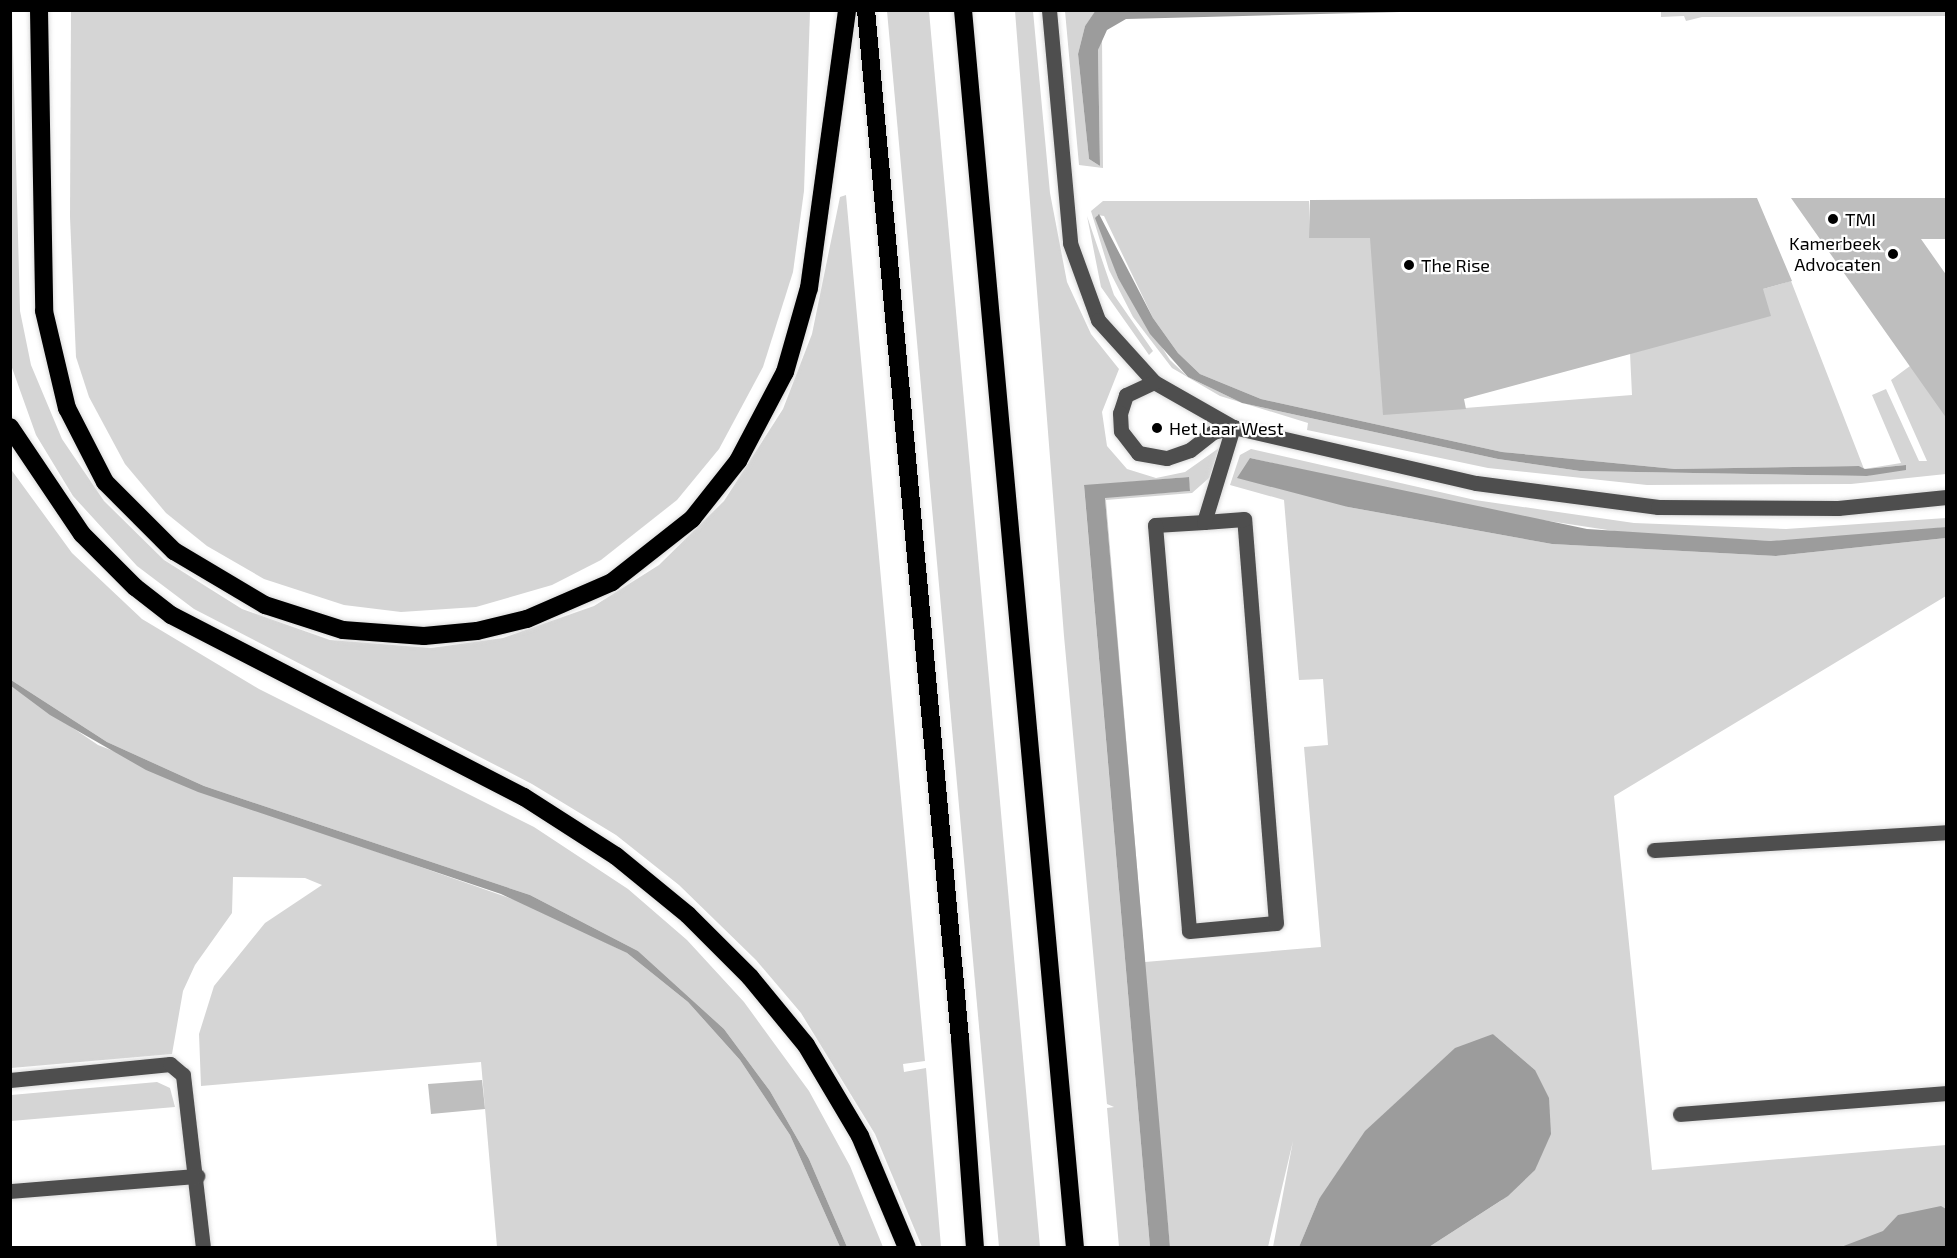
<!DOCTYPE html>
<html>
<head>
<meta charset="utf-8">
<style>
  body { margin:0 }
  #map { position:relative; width:1957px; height:1258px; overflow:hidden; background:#fff; font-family:"Exo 2",sans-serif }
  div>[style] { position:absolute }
  .green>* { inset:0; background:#d5d5d5 }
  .water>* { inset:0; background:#9c9c9c }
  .building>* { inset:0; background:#bebebe }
  .roads { filter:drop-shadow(0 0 2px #dbdbdb) drop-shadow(0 0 2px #dbdbdb) }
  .minor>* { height:15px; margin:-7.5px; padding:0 7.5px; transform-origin:7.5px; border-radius:7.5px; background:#4e4e4e }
  .highway>* { height:18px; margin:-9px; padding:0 9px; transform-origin:9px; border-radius:9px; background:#000 }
  .dots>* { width:16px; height:16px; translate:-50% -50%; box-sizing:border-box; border:3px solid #fff; border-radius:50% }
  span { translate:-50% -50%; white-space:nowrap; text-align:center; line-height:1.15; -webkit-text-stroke:4.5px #fff; paint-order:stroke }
  .poi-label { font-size:18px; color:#000 }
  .left { translate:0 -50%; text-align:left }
  .right { translate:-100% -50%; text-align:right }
  .frame { position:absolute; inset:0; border:12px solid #000; pointer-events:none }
</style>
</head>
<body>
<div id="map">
  <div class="green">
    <i style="clip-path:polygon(12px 11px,20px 311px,31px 365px,62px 439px,104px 501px,164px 560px,242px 609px,330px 640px,431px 648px,503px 638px,594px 606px,659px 565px,724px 501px,783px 409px,812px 334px,840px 197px,846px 195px,925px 1061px,903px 1064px,904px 1072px,926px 1068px,941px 1247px,922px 1247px,875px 1134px,801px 1013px,756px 960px,679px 885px,616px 835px,532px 784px,194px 609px,137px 566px,73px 496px,36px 435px,11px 365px)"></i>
    <i style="clip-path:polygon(71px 11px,810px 11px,804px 191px,793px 272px,763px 367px,719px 449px,677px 500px,601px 560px,552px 585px,476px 607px,401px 612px,344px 605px,264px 579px,207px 546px,166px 513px,125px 464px,89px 397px,76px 357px,70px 217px)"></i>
    <i style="clip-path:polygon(887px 11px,929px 11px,1040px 1247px,999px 1247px)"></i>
    <i style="clip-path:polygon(1015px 11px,1033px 11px,1050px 193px,1067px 282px,1091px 334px,1119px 369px,1102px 412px,1107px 446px,1127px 469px,1156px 478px,1185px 472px,1219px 448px,1209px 478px,1192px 493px,1106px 500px,1145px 962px,1321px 947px,1304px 747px,1328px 745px,1323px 679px,1299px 680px,1284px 500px,1230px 485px,1240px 455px,1251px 449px,1475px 500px,1634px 523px,1786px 529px,1946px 518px,1946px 527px,1853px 538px,1771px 541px,1634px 534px,1497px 513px,1250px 458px,1348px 507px,1552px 544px,1776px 556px,1946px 538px,1946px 596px,1614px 796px,1652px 1170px,1946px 1145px,1946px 1247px,1429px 1247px,1502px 1200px,1535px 1070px,1493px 1034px,1319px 1199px,1299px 1247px,1273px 1247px,1293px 1141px,1268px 1247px,1170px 1247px,1142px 959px,1105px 497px,1190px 491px,1188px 477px,1084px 486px,1150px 1247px,1119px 1247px,1107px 1108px,1114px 1107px,1107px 1104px,1064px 636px)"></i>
    <i style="clip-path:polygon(1065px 11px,1096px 11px,1085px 26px,1078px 54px,1089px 159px,1100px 166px,1098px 50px,1102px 36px,1103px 168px,1079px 165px)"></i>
    <i style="clip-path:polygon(1946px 11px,1946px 16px,1702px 17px,1686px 21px,1684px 16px,1661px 17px,1661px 12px)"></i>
    <i style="clip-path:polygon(evenodd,1103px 201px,1309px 201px,1310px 238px,1371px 238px,1465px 408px,1632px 395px,1630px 353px,1763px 289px,1791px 281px,1864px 469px,1901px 463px,1872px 395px,1886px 389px,1919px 461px,1927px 461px,1891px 380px,1910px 366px,1946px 391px,1946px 474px,1851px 484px,1647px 485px,1488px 468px,1307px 430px,1308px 423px,1220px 396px,1172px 368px,1133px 317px,1109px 270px,1091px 211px,1103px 201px,1097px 215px,1104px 216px,1153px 318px,1178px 353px,1200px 374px,1261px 399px,1502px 452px,1675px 469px,1859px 466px,1864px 469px,1906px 465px,1867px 476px,1580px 471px,1498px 459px,1242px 403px,1188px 377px,1170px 360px,1118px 278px,1097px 215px)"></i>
    <i style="clip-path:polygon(1087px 216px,1114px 295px,1153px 351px,1149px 355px,1101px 287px)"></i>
    <i style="clip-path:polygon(10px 468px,72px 553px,142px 619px,259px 689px,534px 827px,628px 889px,687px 940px,744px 1002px,809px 1091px,850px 1166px,883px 1247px,847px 1247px,809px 1159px,770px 1091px,724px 1029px,638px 951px,530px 895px,204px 786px,107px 742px,11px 680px)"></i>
    <i style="clip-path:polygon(11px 686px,98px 745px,332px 836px,532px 906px,627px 953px,688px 1002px,740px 1060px,790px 1135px,840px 1247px,497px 1247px,481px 1062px,201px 1086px,199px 1034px,214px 986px,265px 923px,322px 885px,305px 878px,233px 877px,232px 913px,195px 965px,183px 991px,172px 1054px,11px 1068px)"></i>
    <i style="clip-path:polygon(157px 1082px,170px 1088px,175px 1107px,11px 1121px,11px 1095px)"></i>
  </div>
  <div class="water">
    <i style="clip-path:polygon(1096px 10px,1946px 10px,1946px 11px,1400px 12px,1126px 19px,1107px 30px,1098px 50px,1100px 166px,1089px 159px,1078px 54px,1085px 26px)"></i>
    <i style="clip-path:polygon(1099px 214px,1153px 318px,1178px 353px,1200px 374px,1261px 399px,1502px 452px,1675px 469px,1859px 466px,1865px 469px,1906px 465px,1906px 470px,1867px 476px,1580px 471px,1498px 459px,1242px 403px,1188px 377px,1150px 334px,1118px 278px,1095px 218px)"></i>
    <i style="clip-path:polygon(1250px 458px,1587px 529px,1771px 541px,1946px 527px,1946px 538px,1776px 556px,1552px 544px,1348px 507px,1237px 478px)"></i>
    <i style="clip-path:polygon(1189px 477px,1190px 491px,1105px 498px,1170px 1247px,1150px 1247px,1084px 485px)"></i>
    <i style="clip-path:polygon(11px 680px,107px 742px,204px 786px,530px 895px,638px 951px,724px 1029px,770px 1091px,809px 1159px,847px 1247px,840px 1247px,790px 1135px,740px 1060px,688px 1002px,627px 953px,501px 894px,198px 792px,146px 770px,50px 715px,11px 686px)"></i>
    <i style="clip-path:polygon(1493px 1034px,1535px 1070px,1549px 1098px,1551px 1134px,1535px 1170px,1508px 1196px,1429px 1247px,1299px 1247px,1319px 1199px,1365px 1131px,1455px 1048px)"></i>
    <i style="clip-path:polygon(1941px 1206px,1946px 1209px,1946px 1247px,1841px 1247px,1883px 1231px,1898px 1215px)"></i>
  </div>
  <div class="building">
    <i style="clip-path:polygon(1757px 198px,1792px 281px,1763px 289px,1771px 316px,1464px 399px,1466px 409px,1383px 415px,1370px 238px,1309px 238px,1310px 200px)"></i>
    <i style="clip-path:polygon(1791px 198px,1947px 198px,1947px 239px,1921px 239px,1947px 276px,1947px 419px)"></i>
    <i style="clip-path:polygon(482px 1080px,485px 1109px,431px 1114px,428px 1084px)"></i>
  </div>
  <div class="roads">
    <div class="minor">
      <i style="left:1049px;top:10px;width:234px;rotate:84.8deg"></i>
      <i style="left:1070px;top:243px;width:82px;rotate:70deg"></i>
      <i style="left:1098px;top:320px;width:84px;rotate:47.9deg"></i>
      <i style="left:1154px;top:382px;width:91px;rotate:29.7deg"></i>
      <i style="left:1233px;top:427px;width:249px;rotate:13deg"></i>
      <i style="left:1476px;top:483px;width:184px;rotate:7.5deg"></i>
      <i style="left:1658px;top:507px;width:180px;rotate:0.3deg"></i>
      <i style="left:1838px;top:508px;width:109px;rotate:-5.8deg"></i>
      <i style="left:1154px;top:382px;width:31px;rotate:155deg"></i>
      <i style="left:1126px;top:395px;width:19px;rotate:108deg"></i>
      <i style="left:1120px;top:413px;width:18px;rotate:87deg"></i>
      <i style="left:1121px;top:431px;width:28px;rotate:52deg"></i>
      <i style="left:1138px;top:453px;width:29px;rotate:10deg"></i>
      <i style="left:1167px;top:458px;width:24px;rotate:-19deg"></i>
      <i style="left:1190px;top:450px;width:29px;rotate:-38deg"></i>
      <i style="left:1213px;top:432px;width:21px;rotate:-14deg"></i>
      <i style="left:1204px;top:522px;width:49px;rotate:176.5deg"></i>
      <i style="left:1155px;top:525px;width:407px;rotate:85.2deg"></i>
      <i style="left:1189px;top:931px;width:87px;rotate:-5.3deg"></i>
      <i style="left:1276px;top:923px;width:405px;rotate:-94.5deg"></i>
      <i style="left:1244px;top:519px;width:40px;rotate:175.7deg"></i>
      <i style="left:1204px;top:522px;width:99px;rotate:-73deg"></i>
      <i style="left:1654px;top:850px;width:293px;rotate:-3.5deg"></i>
      <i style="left:10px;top:1080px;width:161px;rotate:-5.7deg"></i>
      <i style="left:170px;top:1064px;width:17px;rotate:40deg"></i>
      <i style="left:183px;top:1075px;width:174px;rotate:83.4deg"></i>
      <i style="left:1680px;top:1114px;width:267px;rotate:-4.5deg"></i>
      <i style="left:10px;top:1191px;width:188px;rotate:-4.6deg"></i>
    </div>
    <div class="highway">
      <i style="left:39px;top:10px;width:301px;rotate:89deg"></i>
      <i style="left:44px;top:311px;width:100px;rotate:76.7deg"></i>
      <i style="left:67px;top:408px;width:83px;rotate:62.8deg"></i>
      <i style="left:105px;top:482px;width:98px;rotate:45deg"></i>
      <i style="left:174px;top:551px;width:106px;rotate:30.7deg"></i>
      <i style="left:265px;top:605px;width:82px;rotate:17.8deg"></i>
      <i style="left:343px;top:630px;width:81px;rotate:4.2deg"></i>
      <i style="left:424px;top:636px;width:53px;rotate:-5.4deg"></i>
      <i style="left:477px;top:631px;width:51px;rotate:-13.5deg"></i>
      <i style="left:527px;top:619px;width:93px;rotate:-23.5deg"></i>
      <i style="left:612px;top:582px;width:102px;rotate:-38.2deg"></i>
      <i style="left:692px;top:519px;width:74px;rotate:-51.6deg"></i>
      <i style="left:738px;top:461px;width:101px;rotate:-62.2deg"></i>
      <i style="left:785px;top:372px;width:87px;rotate:-74.1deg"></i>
      <i style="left:809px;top:288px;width:281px;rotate:-82.2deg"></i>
      <i style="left:866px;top:10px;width:1033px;rotate:84.78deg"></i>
      <i style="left:960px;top:1039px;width:210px;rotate:85.9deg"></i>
      <i style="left:963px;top:10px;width:1243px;rotate:84.83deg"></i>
      <i style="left:10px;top:427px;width:129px;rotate:56.1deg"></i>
      <i style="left:82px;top:534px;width:75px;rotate:45deg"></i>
      <i style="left:135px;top:587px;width:46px;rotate:37.9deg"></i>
      <i style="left:171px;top:615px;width:397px;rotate:27.3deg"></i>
      <i style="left:524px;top:797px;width:109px;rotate:32.7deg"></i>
      <i style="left:616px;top:856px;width:93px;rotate:39.3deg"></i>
      <i style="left:688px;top:915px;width:88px;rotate:45deg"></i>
      <i style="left:750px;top:977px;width:88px;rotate:50.5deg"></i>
      <i style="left:806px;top:1045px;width:106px;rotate:59.3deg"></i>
      <i style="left:860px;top:1136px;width:121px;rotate:67.2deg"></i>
    </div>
  </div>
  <div class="dots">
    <i style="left:1833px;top:219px;background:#000"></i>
    <i style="left:1893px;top:254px;background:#000"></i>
    <i style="left:1409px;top:265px;background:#000"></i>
    <i style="left:1157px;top:428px;background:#000"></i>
  </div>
  <div class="poi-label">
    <span class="left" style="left:1845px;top:219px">TMI</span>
    <span class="right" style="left:1881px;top:254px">Kamerbeek<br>Advocaten</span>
    <span class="left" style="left:1421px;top:265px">The Rise</span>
    <span class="left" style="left:1169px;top:428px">Het Laar West</span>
  </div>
  <div class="frame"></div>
</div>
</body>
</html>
